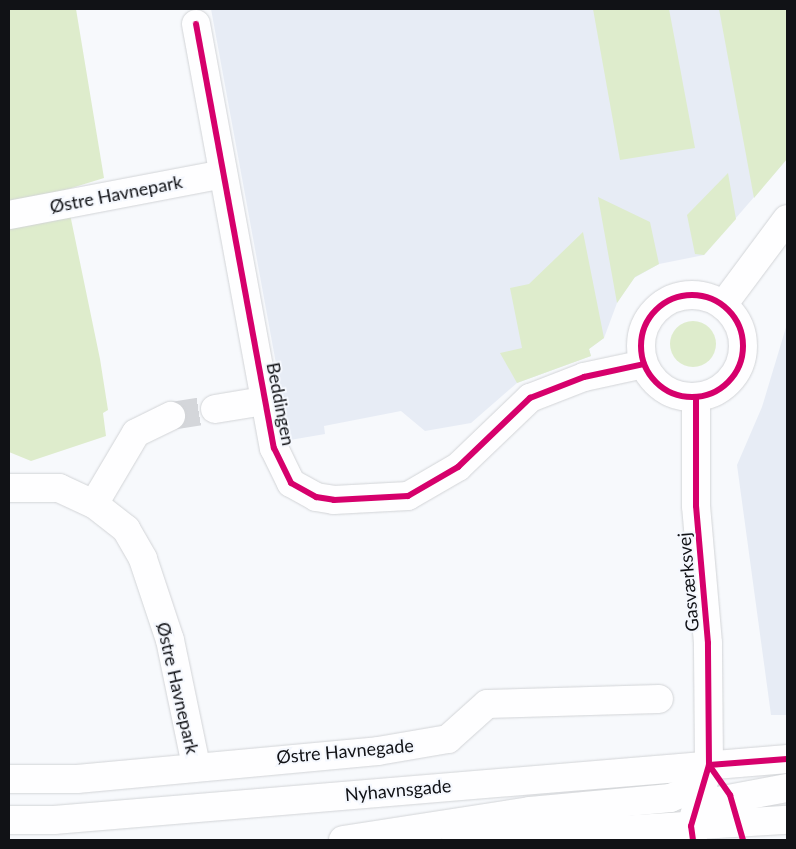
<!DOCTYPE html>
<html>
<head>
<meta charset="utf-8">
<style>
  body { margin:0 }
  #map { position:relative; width:796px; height:849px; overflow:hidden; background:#f7f9fc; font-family:Lato,sans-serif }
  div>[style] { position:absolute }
  .built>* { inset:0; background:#e7ecf5 }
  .green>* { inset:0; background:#deeccc }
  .round { border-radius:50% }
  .street-tunnel>* { height:28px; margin-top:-14px; transform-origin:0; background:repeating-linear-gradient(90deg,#d4d6da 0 28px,transparent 0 42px) }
  .roads { filter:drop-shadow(0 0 1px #d2d4d7) drop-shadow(0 0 1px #d2d4d7) }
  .street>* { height:28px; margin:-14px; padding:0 14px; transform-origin:14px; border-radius:14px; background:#fefeff }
  .secondary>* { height:28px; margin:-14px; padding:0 14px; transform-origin:14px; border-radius:14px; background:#fefeff }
  .secondary>.ring { margin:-14px; padding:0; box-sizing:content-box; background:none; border:28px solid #fefeff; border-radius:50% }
  .cycleway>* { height:6px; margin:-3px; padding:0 3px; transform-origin:3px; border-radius:3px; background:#d6006c }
  .cycleway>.ring { margin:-3px; padding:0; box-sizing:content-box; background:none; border:6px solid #d6006c; border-radius:50% }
  span { translate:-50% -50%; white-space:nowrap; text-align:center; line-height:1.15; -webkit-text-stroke:4px #f5f8fe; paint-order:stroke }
  .street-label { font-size:18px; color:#111216 }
  .frame { position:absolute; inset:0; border:10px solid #111216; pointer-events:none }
</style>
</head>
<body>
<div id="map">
  <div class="built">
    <i style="clip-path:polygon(211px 9px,787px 9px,787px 159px,704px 255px,659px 264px,634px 278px,617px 303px,604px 338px,589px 349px,591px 356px,517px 383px,471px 423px,425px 431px,401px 411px,324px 426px,325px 434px,290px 440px)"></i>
    <i style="clip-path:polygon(787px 324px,787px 715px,771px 715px,737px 465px,762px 407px)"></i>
  </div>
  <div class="green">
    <i style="clip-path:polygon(9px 9px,76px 9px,104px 178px,65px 190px,100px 359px,108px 410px,103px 413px,106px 436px,31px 461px,9px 452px)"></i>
    <i style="clip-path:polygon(593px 9px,669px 9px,695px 148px,620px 160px)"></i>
    <i style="clip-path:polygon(719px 9px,787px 9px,787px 159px,754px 198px)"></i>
    <i style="clip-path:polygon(728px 173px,736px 219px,704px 255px,695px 254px,687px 215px)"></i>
    <i style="clip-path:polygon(598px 197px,650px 222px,659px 264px,635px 277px,617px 303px)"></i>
    <i style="clip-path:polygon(583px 232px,604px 338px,589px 349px,591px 356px,517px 383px,500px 353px,522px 348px,510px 288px,529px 284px)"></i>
    <i class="round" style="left:670px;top:321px;width:46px;height:46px"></i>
  </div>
  <div class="street-tunnel">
    <i style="left:171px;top:416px;width:45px;rotate:-9deg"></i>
  </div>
  <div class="roads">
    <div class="street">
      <i style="left:196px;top:24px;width:431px;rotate:79.6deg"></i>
      <i style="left:274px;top:448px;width:39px;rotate:64deg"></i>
      <i style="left:291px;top:483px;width:29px;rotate:29deg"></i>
      <i style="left:316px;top:497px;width:18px;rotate:9deg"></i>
      <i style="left:334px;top:500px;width:74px;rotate:-3.1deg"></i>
      <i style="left:408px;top:496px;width:58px;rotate:-30.1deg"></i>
      <i style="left:458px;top:467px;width:100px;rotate:-43.8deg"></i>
      <i style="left:530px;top:398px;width:58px;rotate:-21.3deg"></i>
      <i style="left:584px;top:377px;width:61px;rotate:-12.2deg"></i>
      <i style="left:9px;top:215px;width:218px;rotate:-10.8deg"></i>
      <i style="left:215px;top:409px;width:50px;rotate:-9.3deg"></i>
      <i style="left:9px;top:488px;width:50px"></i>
      <i style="left:59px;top:488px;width:38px;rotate:25deg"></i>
      <i style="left:94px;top:504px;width:41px;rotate:38deg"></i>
      <i style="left:126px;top:529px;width:34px;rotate:60deg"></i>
      <i style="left:143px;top:559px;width:85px;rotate:71.6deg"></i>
      <i style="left:170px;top:640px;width:129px;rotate:78.3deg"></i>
      <i style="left:94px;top:504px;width:82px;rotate:-59.4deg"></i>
      <i style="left:136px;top:433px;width:39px;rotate:-26deg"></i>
      <i style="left:9px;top:779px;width:68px"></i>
      <i style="left:77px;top:779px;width:302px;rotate:-5.3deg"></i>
      <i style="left:378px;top:751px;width:71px;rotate:-9.7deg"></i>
      <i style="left:448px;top:739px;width:52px;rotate:-41.9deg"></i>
      <i style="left:487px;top:704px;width:172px;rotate:-1.7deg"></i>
    </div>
    <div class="secondary">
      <i class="ring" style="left:641px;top:295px;width:74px;height:74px"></i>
      <i style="left:723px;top:305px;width:107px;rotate:-53.3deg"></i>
      <i style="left:9px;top:820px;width:45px"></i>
      <i style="left:54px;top:820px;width:736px;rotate:-4.76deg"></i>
      <i style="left:692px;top:824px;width:30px;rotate:-48deg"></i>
      <i style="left:712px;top:802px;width:76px;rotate:-10.6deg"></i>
      <i style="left:343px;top:840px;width:189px;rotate:-8.8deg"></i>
      <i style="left:530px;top:811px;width:141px;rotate:-5.3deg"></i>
      <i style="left:670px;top:798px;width:19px;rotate:-21deg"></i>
      <i style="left:688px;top:791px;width:30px;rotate:-50deg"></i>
      <i style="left:456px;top:840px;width:332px;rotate:-3.5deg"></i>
      <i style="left:693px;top:840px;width:14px;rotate:-98deg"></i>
      <i style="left:691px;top:826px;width:64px;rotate:-73.6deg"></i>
      <i style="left:709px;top:765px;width:122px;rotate:-90.5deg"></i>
      <i style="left:708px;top:643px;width:138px;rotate:-95deg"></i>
      <i style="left:696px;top:506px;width:109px;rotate:-90deg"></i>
    </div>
  </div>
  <div class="cycleway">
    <i style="left:196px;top:24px;width:431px;rotate:79.6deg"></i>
    <i style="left:274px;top:448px;width:39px;rotate:64deg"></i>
    <i style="left:291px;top:483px;width:29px;rotate:29deg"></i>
    <i style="left:316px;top:497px;width:18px;rotate:9deg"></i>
    <i style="left:334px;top:500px;width:74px;rotate:-3.1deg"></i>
    <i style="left:408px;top:496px;width:58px;rotate:-30.1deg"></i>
    <i style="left:458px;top:467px;width:100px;rotate:-43.8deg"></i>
    <i style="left:530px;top:398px;width:58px;rotate:-21.3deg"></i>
    <i style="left:584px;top:377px;width:61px;rotate:-12.2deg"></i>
    <i class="ring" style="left:641px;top:295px;width:96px;height:96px"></i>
    <i style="left:709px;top:765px;width:37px;rotate:55deg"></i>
    <i style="left:730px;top:795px;width:47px;rotate:73.9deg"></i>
    <i style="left:709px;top:765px;width:78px;rotate:-4.4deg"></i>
    <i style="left:693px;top:840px;width:14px;rotate:-98deg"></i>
    <i style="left:691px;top:826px;width:64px;rotate:-73.6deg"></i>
    <i style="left:709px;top:765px;width:122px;rotate:-90.5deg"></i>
    <i style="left:708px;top:643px;width:138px;rotate:-95deg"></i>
    <i style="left:696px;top:506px;width:109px;rotate:-90deg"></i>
  </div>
  <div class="street-label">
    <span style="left:116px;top:194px;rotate:-11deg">Østre Havnepark</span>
    <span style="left:281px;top:404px;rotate:79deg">Beddingen</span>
    <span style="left:688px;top:582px;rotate:-95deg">Gasværksvej</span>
    <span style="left:178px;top:688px;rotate:77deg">Østre Havnepark</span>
    <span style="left:345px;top:751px;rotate:-5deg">Østre Havnegade</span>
    <span style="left:398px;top:790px;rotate:-5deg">Nyhavnsgade</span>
  </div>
  <div class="frame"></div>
</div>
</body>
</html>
